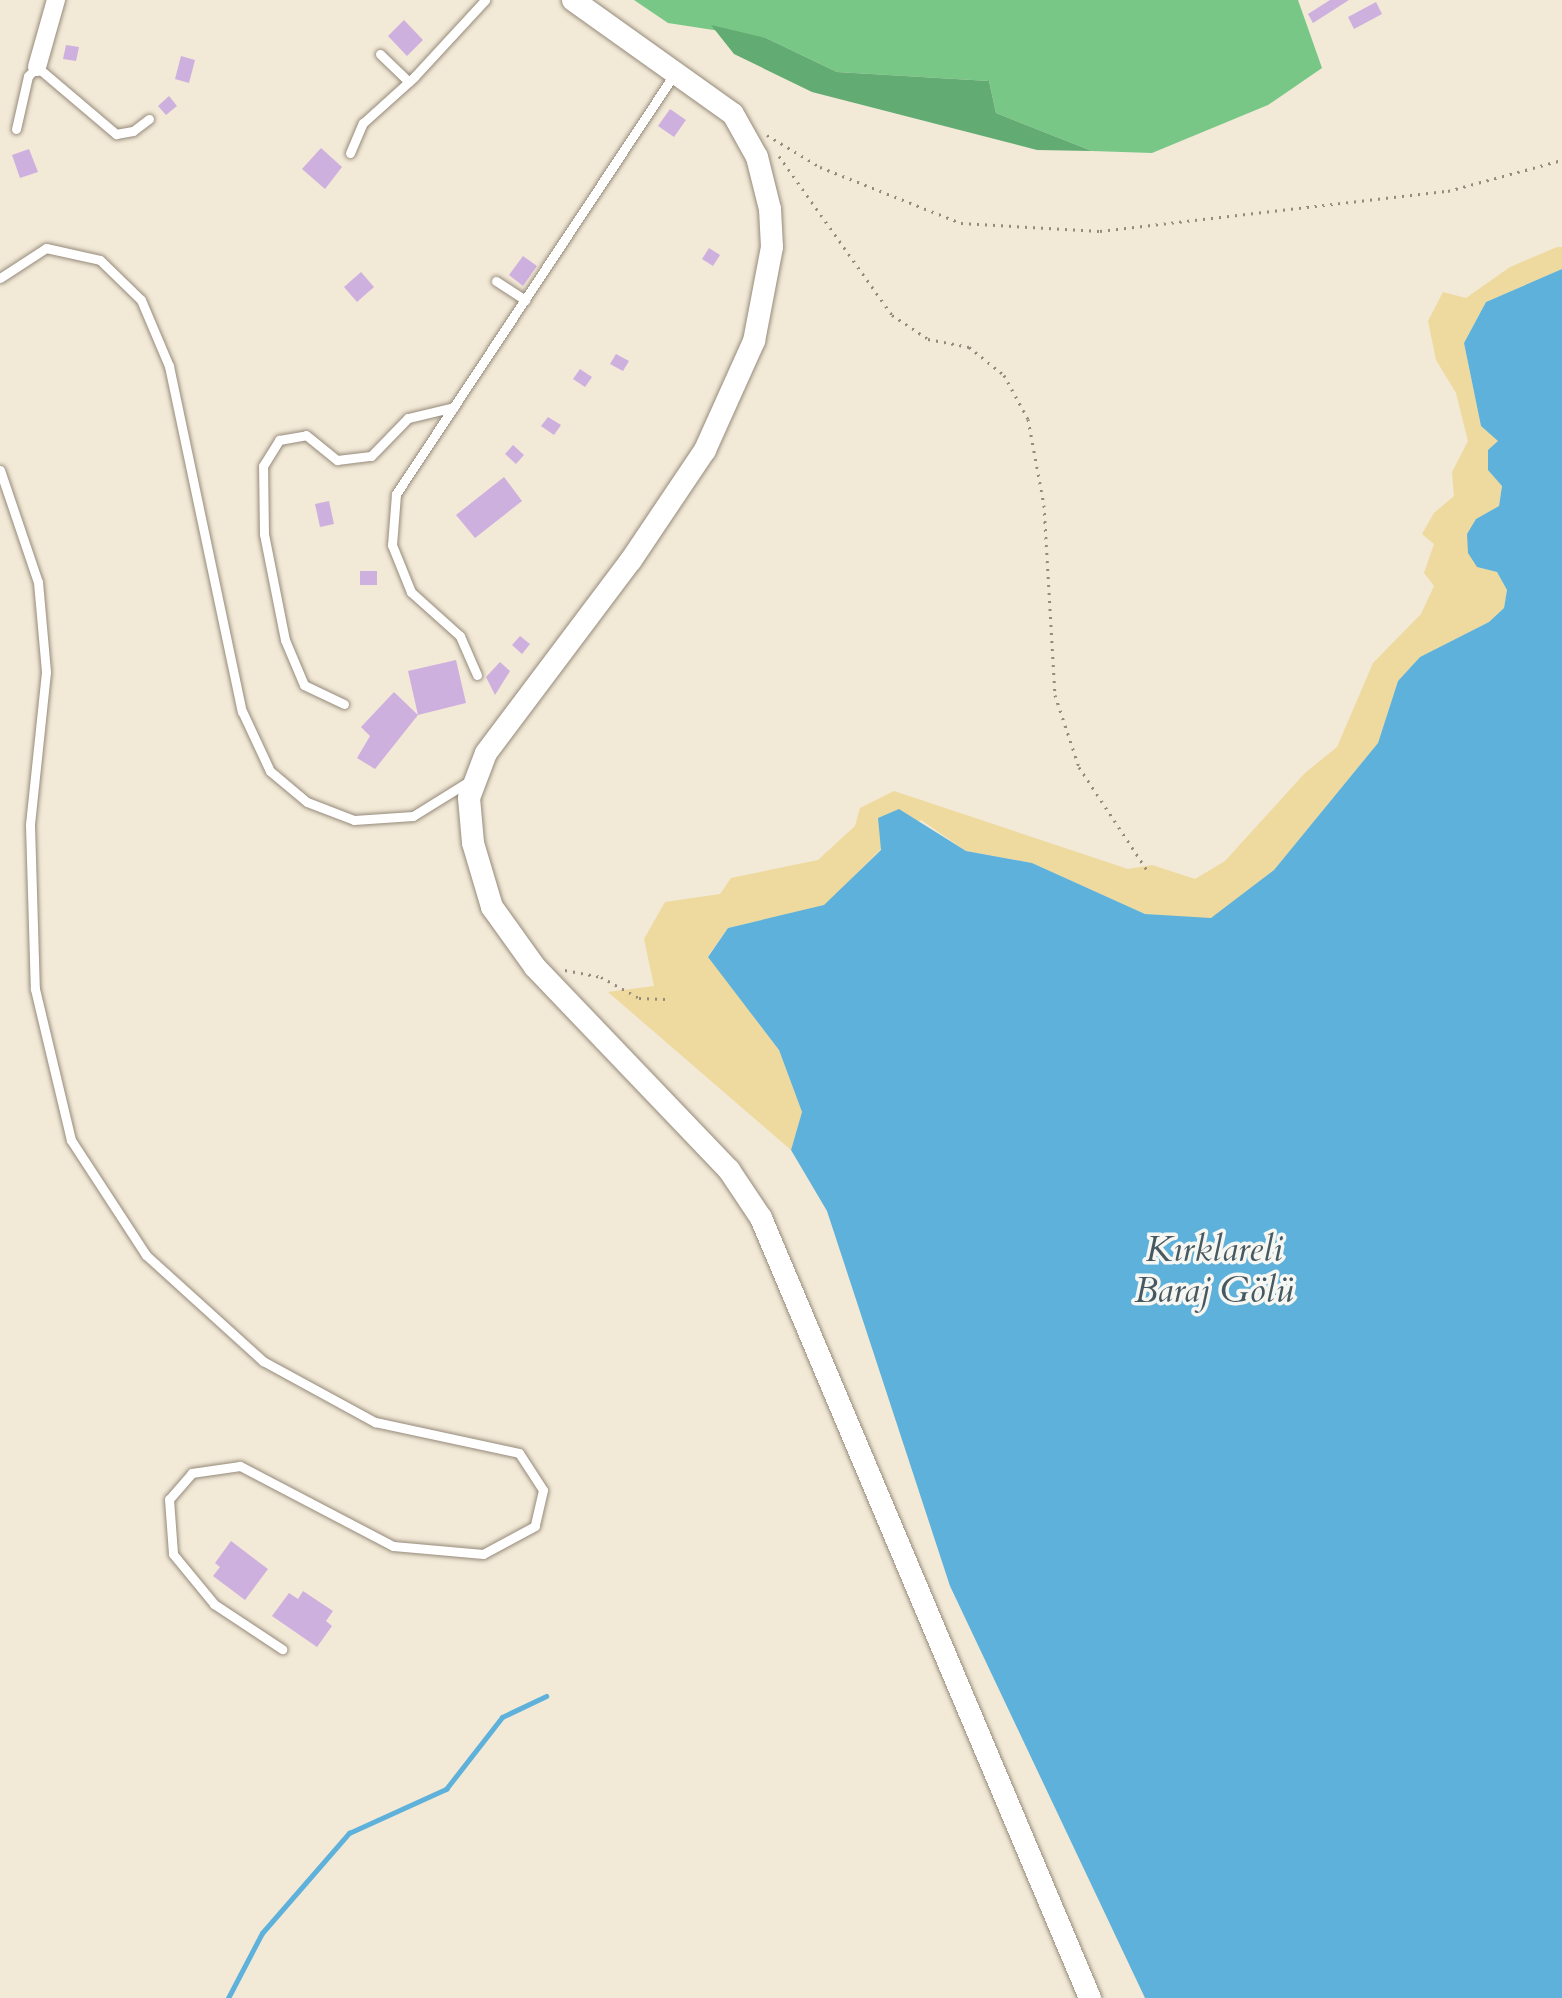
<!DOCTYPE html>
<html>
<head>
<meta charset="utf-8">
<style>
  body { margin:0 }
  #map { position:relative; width:1562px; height:1998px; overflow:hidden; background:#f2e9d7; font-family:Cardo,serif }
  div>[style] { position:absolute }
  .green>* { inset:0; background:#79c787 }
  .forest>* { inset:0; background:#62ac74 }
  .sand>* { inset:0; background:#eeda9e }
  .water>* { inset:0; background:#5eb1da }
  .stream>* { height:5px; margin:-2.5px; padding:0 2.5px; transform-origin:2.5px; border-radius:2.5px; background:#5eb1da }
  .building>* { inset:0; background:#ceb0df }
  .path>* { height:3px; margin-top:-1.5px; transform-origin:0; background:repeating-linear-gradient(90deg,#968a7a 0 2px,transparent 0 8px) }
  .roads { filter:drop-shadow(0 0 2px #968a7a) drop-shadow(0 0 2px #968a7a) }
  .service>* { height:9px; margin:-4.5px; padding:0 4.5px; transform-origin:4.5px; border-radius:4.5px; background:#fff }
  .minor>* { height:18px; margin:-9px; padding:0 9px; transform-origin:9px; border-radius:9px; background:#fff }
  .tertiary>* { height:22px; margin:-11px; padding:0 11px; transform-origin:11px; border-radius:11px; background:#fff }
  span { translate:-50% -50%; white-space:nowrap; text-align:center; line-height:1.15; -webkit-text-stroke:7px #f6f6f2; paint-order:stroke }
  .water-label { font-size:36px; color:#475960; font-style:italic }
</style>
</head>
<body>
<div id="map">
  <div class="green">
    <i style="clip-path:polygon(634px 0,1298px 0,1322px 68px,1268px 105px,1152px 153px,1092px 151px,996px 113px,989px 81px,837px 72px,766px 38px,668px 23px)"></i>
  </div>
  <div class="forest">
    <i style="clip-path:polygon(711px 25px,766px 38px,837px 72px,989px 81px,996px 113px,1092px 151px,1037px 150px,812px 92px,734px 54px)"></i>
  </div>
  <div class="sand">
    <i style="clip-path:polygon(1557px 247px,1562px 247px,1562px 269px,1486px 302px,1464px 343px,1481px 426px,1499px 441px,1502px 485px,1499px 506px,1476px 519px,1477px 567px,1497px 572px,1507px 590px,1504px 608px,1489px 622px,1420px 657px,1398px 681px,1378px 743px,1274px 870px,1211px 919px,1145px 914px,1032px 863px,966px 851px,921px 820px,881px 849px,824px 906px,728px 928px,708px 956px,779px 1050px,802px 1112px,791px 1150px,608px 992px,654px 986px,644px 939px,665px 902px,720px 894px,731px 878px,818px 860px,855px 826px,860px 808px,894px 791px,1128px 869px,1152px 865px,1195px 879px,1225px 861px,1305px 773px,1337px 747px,1373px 663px,1421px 614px,1434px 586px,1424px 573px,1434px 544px,1422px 534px,1434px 513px,1454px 496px,1452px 472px,1468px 441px,1456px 393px,1436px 360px,1428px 321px,1443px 292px,1466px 298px,1510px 267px)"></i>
  </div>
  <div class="water">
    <i style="clip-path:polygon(1562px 269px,1562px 1998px,1145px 1998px,950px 1586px,827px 1211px,791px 1150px,802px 1112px,779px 1050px,708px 957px,728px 928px,824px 905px,881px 850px,878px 818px,899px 809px,966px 851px,1032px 863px,1145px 914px,1211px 918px,1274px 870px,1378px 743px,1398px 681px,1420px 657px,1489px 622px,1504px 608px,1507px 590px,1497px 572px,1477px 567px,1468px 553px,1467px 534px,1476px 519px,1499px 506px,1502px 486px,1488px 470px,1488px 450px,1498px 441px,1481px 426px,1464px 343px,1486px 302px)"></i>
  </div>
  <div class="stream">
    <i style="left:228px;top:1998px;width:73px;rotate:-62.4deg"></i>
    <i style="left:262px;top:1933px;width:133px;rotate:-49deg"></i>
    <i style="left:349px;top:1833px;width:107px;rotate:-24.4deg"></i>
    <i style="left:446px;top:1789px;width:91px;rotate:-52.1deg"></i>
    <i style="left:502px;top:1717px;width:49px;rotate:-25.5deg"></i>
  </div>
  <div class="building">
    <i style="clip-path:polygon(1330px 0,1349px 0,1313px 23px,1308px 14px)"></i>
    <i style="clip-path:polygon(1376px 2px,1382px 14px,1354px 29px,1348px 17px)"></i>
    <i style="clip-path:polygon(404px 20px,423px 40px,407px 56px,388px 36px)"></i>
    <i style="clip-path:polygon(66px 45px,79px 47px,76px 61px,63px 59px)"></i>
    <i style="clip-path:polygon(181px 56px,195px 60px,189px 83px,175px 79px)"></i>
    <i style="clip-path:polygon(169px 96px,177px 106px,166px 115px,158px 106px)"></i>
    <i style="clip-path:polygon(670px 109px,686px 120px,674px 137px,658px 126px)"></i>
    <i style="clip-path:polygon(321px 148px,342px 167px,325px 189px,302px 169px)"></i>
    <i style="clip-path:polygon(29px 149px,38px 172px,20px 178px,12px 155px)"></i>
    <i style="clip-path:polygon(709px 248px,720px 255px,713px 266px,702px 259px)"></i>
    <i style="clip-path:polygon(523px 256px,537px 266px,523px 286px,509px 275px)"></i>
    <i style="clip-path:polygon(361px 272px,374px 287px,357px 302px,344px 287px)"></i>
    <i style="clip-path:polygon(616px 354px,629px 361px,623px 371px,610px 364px)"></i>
    <i style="clip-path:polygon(580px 369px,592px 377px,585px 387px,573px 379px)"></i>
    <i style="clip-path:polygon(548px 417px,561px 425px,554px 435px,541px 426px)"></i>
    <i style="clip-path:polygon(513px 445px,524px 455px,516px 464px,505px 454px)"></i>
    <i style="clip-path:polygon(504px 477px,522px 501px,475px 538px,456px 515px)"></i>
    <i style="clip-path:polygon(329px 501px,334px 524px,320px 527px,315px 504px)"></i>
    <i style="clip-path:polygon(360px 571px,377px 571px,377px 585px,360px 585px)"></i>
    <i style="clip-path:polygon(520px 636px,530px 644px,522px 654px,512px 645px)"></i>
    <i style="clip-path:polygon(456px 660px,466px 703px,418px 715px,408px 671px)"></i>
    <i style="clip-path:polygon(500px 662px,510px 671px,495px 695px,486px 677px)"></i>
    <i style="clip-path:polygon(394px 692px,418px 715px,375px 769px,357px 758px,370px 736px,361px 727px)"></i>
    <i style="clip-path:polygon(231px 1541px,268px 1569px,245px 1600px,213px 1576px,220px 1567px,215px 1563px)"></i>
    <i style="clip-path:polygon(303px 1591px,333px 1611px,326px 1621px,332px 1626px,317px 1647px,272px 1616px,289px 1593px,298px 1599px)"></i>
  </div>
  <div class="path">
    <i style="left:767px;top:135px;width:62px;rotate:31.1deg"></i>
    <i style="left:820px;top:167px;width:152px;rotate:21.7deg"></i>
    <i style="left:961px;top:223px;width:139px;rotate:3.3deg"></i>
    <i style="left:1100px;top:231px;width:350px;rotate:-6.6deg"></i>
    <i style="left:1448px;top:191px;width:118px;rotate:-15.2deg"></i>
    <i style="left:779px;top:156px;width:195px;rotate:54.6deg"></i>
    <i style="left:892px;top:315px;width:43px;rotate:33.7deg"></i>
    <i style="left:928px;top:339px;width:42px;rotate:11deg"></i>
    <i style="left:969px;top:347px;width:45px;rotate:38.7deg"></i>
    <i style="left:1004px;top:375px;width:50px;rotate:61.4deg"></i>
    <i style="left:1028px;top:419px;width:87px;rotate:79.5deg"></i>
    <i style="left:1044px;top:505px;width:190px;rotate:86.7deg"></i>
    <i style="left:1055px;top:695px;width:76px;rotate:71.6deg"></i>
    <i style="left:1079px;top:767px;width:123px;rotate:56.6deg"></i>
    <i style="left:565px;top:970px;width:37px;rotate:11deg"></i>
    <i style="left:601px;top:977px;width:43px;rotate:28.9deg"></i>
    <i style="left:639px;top:998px;width:26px;rotate:2deg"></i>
  </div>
  <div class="roads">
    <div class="service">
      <i style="left:380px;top:54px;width:40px;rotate:44deg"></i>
      <i style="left:16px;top:129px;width:54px;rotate:-77.2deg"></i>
      <i style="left:28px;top:76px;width:13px;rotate:-45deg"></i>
      <i style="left:37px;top:67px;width:104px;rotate:40.3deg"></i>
      <i style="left:116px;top:134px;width:17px;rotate:-10deg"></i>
      <i style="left:133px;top:131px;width:20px;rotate:-37deg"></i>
      <i style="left:350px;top:153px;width:33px;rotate:-67deg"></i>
      <i style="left:363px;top:123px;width:69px;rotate:-42deg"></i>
      <i style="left:414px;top:77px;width:105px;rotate:-47.3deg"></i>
      <i style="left:0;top:278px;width:55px;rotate:-33.1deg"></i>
      <i style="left:46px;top:248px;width:55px;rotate:12.5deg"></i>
      <i style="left:100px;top:260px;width:57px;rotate:44.3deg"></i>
      <i style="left:141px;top:300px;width:72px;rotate:67deg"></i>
      <i style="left:169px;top:366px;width:353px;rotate:78.1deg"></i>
      <i style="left:242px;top:711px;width:66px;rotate:65deg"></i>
      <i style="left:270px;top:771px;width:48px;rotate:40deg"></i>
      <i style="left:307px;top:802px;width:50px;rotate:21deg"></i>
      <i style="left:354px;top:820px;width:59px;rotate:-3.9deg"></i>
      <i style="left:413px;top:816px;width:68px;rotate:-31.8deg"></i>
      <i style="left:496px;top:281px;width:35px;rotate:33deg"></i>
      <i style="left:0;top:470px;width:118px;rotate:71.3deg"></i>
      <i style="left:38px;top:582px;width:90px;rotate:84.9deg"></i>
      <i style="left:46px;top:672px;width:154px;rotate:96deg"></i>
      <i style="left:30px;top:825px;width:164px;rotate:88.3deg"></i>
      <i style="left:35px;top:989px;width:155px;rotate:76.6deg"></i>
      <i style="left:71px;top:1140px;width:137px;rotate:56.9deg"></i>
      <i style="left:146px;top:1255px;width:158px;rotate:42.2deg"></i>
      <i style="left:263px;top:1361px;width:128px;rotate:28.6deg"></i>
      <i style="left:375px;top:1422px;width:147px;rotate:12.1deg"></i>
      <i style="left:519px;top:1453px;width:44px;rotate:57deg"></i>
      <i style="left:543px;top:1490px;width:37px;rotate:103deg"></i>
      <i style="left:535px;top:1526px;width:59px;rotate:151.7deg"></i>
      <i style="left:483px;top:1554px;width:90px;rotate:-174.9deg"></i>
      <i style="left:393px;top:1546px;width:173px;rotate:-152.4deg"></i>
      <i style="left:240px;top:1466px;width:49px;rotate:171.7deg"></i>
      <i style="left:192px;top:1473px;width:35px;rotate:131deg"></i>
      <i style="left:169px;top:1499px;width:55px;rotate:85.8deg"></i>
      <i style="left:173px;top:1554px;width:65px;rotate:50.6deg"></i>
      <i style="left:214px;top:1604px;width:82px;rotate:33.5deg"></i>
      <i style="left:477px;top:675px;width:43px;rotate:-113.6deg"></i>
      <i style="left:460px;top:636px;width:66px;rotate:-138.1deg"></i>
      <i style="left:411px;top:592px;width:51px;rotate:-112deg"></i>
      <i style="left:392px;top:545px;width:51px;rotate:-85.5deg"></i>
      <i style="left:396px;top:494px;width:505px;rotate:-56.47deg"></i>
      <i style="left:344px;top:704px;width:44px;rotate:-154.6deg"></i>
      <i style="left:304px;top:685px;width:49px;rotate:-112.9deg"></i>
      <i style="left:285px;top:640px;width:108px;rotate:-101.2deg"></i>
      <i style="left:264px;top:534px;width:68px;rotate:-90.8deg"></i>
      <i style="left:263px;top:466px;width:31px;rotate:-58deg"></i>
      <i style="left:279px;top:440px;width:27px;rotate:-10deg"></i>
      <i style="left:306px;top:435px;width:40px;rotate:39deg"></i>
      <i style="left:337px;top:460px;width:34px;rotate:-7deg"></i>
      <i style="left:371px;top:456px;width:53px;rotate:-45.8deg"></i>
      <i style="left:408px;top:418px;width:47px;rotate:-13.4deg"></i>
    </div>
    <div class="minor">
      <i style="left:37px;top:67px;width:70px;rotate:-74.2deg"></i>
    </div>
    <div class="tertiary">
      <i style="left:573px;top:0;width:196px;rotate:35.5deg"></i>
      <i style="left:733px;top:114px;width:49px;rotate:60.8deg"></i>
      <i style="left:757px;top:157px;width:54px;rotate:76deg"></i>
      <i style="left:770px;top:209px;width:38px;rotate:87deg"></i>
      <i style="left:772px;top:247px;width:96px;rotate:100.8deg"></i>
      <i style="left:754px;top:341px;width:120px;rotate:114.2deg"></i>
      <i style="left:705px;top:450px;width:133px;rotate:123.9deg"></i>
      <i style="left:631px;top:560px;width:241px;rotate:126.9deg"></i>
      <i style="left:486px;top:753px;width:48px;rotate:110.7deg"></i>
      <i style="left:469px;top:798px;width:45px;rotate:84.9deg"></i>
      <i style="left:473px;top:843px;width:67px;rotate:73.5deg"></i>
      <i style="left:492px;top:907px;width:74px;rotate:54.4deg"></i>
      <i style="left:535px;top:967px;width:281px;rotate:46.3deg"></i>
      <i style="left:729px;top:1170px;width:58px;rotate:56.3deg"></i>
      <i style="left:761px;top:1218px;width:847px;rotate:67.13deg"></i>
    </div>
  </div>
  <div class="water-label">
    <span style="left:1214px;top:1270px">Kırklareli<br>Baraj Gölü</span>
  </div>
</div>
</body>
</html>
